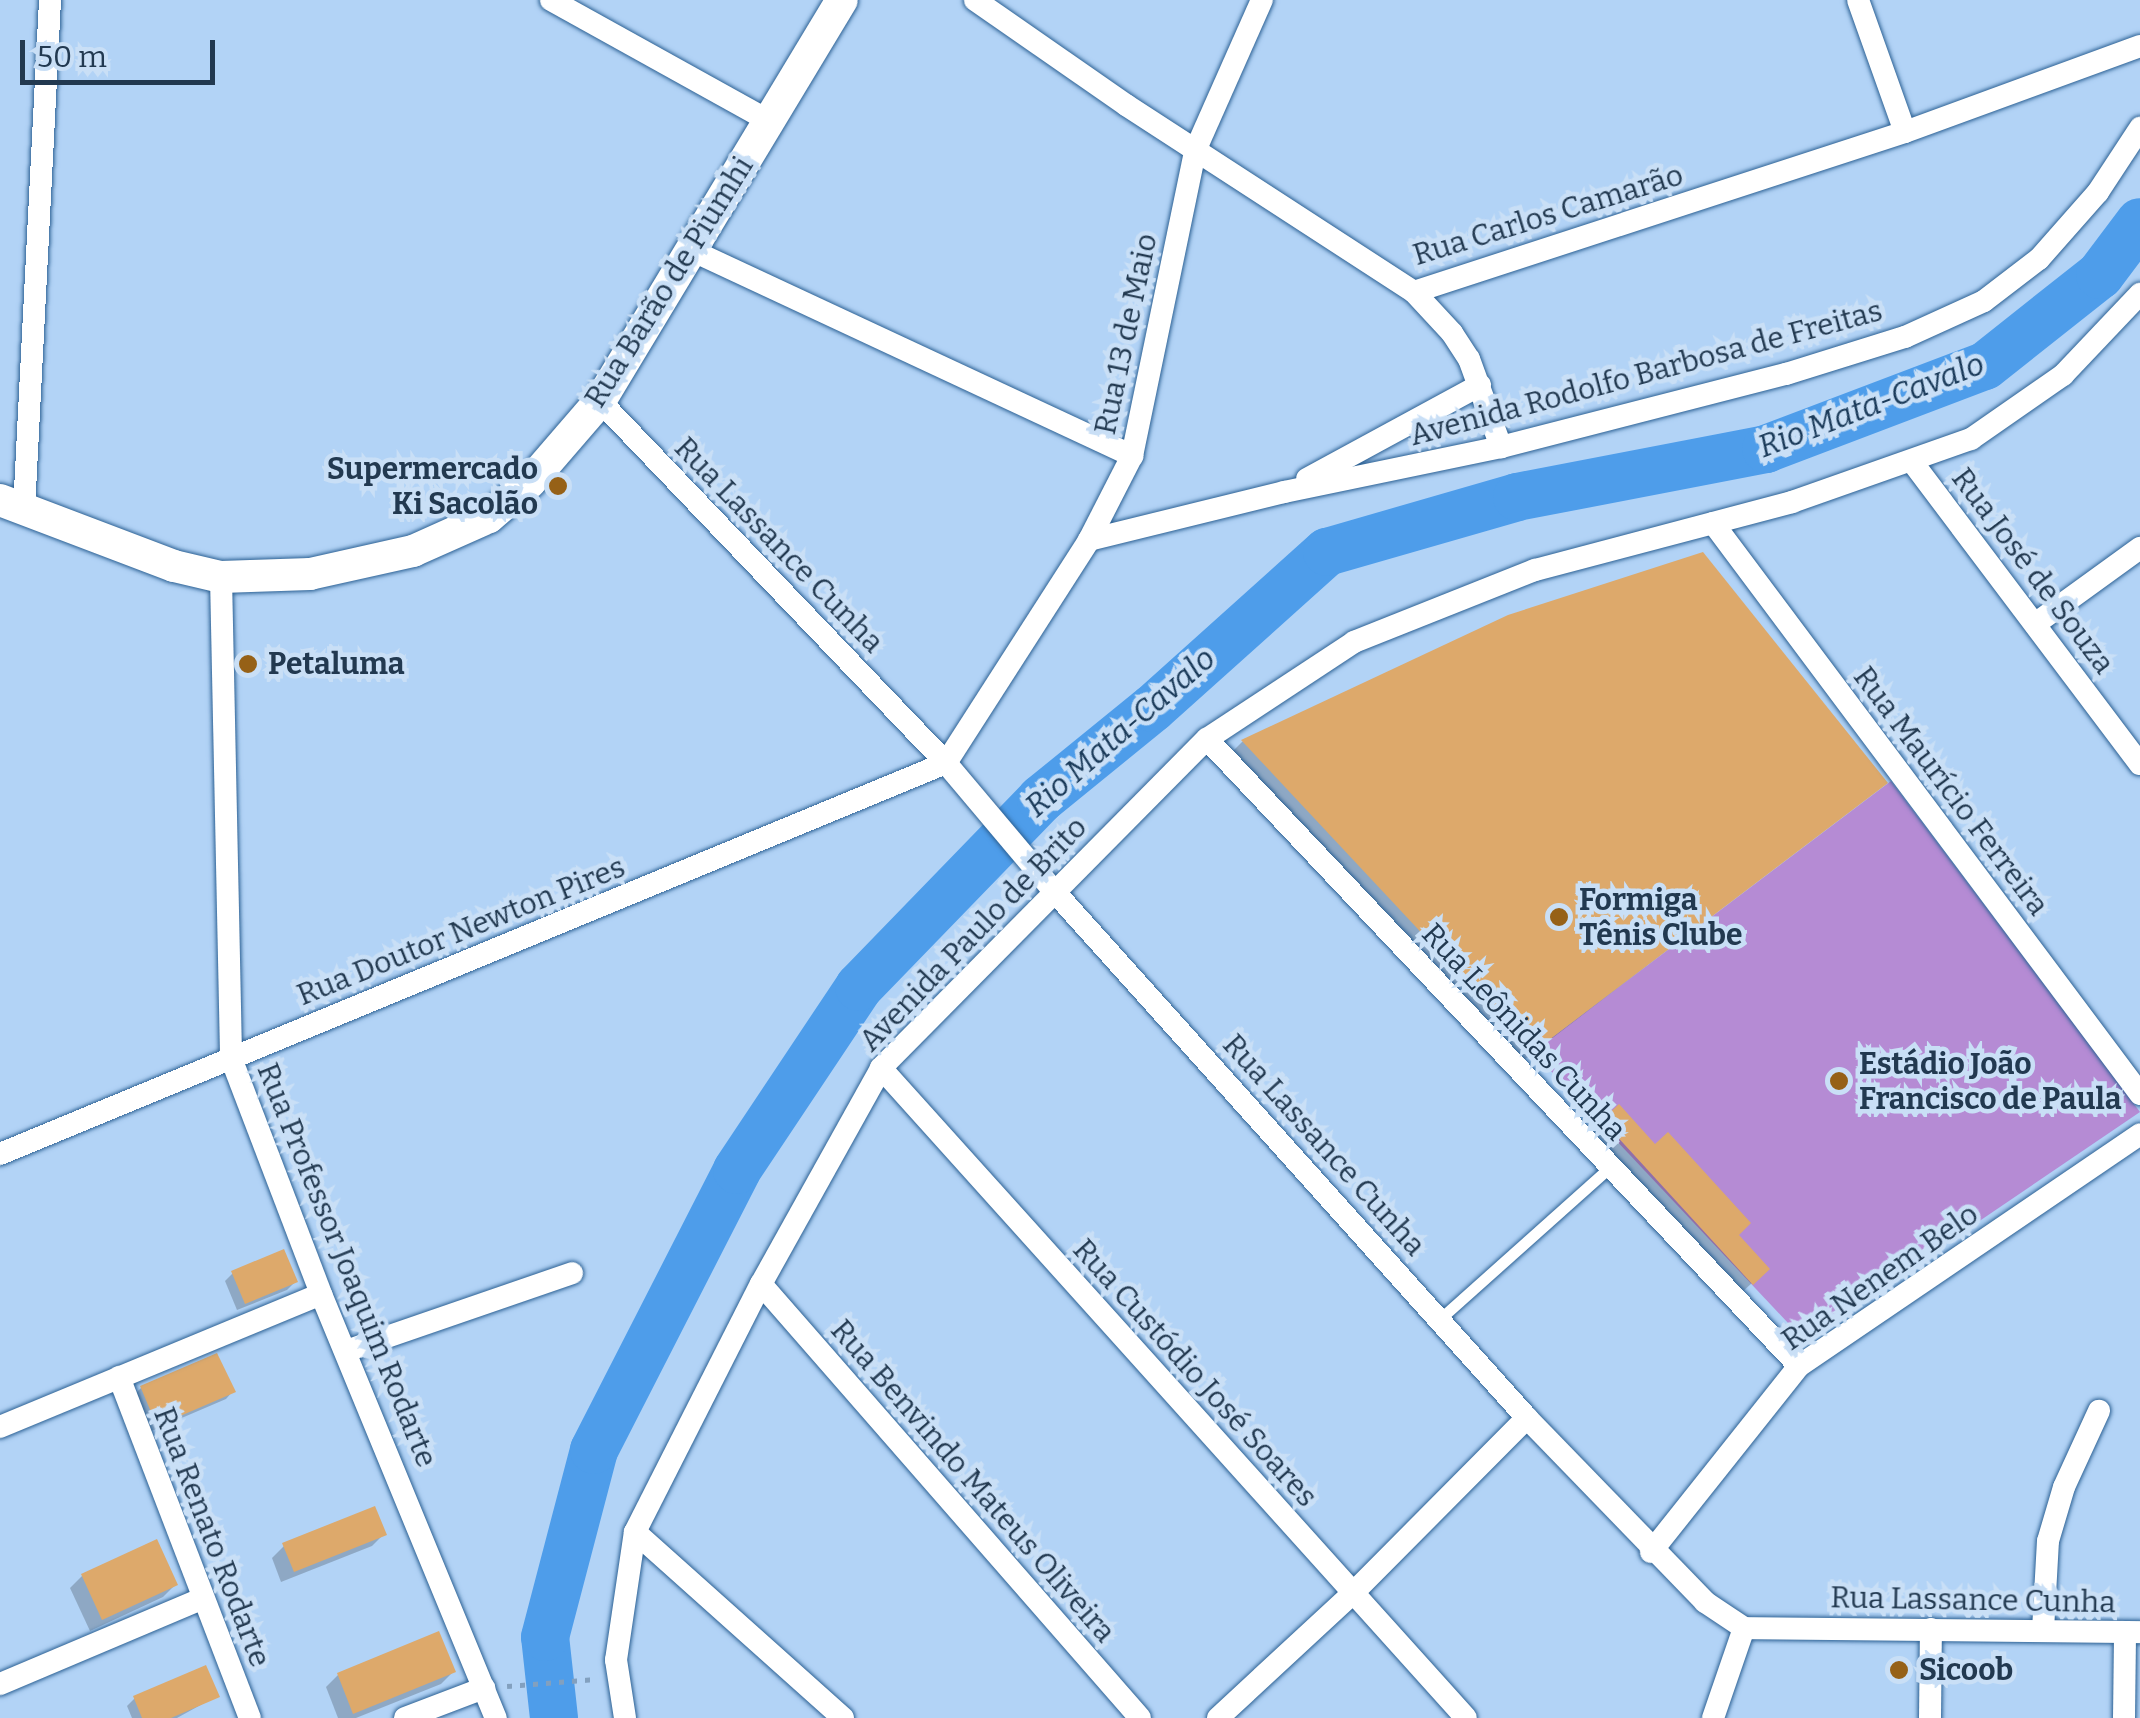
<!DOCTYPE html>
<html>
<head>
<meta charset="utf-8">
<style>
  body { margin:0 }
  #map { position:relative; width:2140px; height:1718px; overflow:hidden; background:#b2d3f6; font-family:Bitter,serif }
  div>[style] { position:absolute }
  .green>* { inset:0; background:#b58bd4 }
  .shadow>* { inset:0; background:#0003 }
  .river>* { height:48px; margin:-24px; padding:0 24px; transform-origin:24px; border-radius:24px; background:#4e9dea }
  .building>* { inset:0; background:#dda96b }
  .path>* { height:5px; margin-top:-2.5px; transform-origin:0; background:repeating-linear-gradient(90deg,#82a0bf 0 5px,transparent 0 13px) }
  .roads { filter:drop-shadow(0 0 2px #2c6194) drop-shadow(0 0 2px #2c6194) }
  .lane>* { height:11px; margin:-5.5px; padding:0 5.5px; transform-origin:5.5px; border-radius:5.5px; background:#fff }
  .street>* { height:22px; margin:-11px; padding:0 11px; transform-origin:11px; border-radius:11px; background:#fff }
  .secondary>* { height:32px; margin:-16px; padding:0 16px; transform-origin:16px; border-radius:16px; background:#fff }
  .dots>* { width:28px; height:28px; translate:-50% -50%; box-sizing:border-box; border:5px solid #c9dff6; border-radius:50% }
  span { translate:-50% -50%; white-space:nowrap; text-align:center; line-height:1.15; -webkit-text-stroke:9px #c9dff6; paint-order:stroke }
  .street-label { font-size:30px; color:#223950 }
  .poi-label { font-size:30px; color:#223950; font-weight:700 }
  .right { translate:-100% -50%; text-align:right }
  .left { translate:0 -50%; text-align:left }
  .water-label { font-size:32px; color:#1a3a59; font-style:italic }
  .scale { position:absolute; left:20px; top:40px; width:195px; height:45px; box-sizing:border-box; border:5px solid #223950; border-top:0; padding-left:12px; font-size:30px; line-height:35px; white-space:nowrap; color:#223950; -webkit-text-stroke:8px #c9dff6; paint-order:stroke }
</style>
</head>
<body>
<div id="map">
  <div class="green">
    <i style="clip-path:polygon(1891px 781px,2140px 1112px,1804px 1340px,1533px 1052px)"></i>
  </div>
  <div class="shadow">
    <i style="clip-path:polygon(1509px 617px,1885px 782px,1515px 1067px,1226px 758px,1242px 742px)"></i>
    <i style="clip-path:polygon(1619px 1107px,1767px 1269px,1739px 1295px,1592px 1133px)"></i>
    <i style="clip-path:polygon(233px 1273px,295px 1282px,287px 1290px,237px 1310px,225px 1281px)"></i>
    <i style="clip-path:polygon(141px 1388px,233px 1391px,226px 1399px,149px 1432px,134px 1395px)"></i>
    <i style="clip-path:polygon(384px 1534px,372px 1546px,281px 1582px,272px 1558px,284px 1546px)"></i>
    <i style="clip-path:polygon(82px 1576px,175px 1585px,163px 1597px,90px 1631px,70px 1588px)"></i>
    <i style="clip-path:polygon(453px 1672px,441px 1684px,356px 1718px,338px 1718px,326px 1687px,338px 1675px)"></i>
    <i style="clip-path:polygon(217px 1696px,177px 1718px,132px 1718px,127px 1706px,135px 1698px)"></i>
  </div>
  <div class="river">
    <i style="left:554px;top:1718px;width:81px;rotate:-96.3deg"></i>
    <i style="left:545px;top:1637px;width:193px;rotate:-75.3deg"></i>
    <i style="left:594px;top:1450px;width:314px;rotate:-62.9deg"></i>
    <i style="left:737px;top:1170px;width:220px;rotate:-56.3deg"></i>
    <i style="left:859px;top:987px;width:262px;rotate:-45.9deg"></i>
    <i style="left:1041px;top:799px;width:144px;rotate:-39.1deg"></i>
    <i style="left:1153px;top:708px;width:234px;rotate:-41.9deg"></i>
    <i style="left:1327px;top:552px;width:198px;rotate:-16.1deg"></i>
    <i style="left:1517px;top:497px;width:254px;rotate:-10.9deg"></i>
    <i style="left:1766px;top:449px;width:234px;rotate:-20.8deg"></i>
    <i style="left:1985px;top:366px;width:147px;rotate:-38.4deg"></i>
    <i style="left:2100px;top:275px;width:66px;rotate:-53deg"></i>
  </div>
  <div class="building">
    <i style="clip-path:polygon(1703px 552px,1888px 783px,1533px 1052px,1241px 740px,1508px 615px)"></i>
    <i style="clip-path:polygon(1619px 1104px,1655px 1144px,1668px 1132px,1751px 1223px,1739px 1235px,1770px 1269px,1753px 1285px,1602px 1120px)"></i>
    <i style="clip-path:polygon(284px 1249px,298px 1282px,245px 1304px,231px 1271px)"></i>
    <i style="clip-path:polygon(217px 1353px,236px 1392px,157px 1426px,140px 1386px)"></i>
    <i style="clip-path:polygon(375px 1506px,387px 1535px,294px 1572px,282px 1543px)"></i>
    <i style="clip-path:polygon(157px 1539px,178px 1585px,102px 1620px,81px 1574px)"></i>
    <i style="clip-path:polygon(439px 1631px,456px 1672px,353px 1714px,337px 1673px)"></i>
    <i style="clip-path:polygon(206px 1665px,220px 1697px,171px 1718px,142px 1718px,133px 1696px)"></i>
  </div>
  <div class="path">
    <i style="left:507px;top:1686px;width:89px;rotate:-4.5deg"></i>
  </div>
  <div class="roads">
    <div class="lane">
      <i style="left:1441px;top:1318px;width:227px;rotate:-41.8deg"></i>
    </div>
    <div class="street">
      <i style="left:551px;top:0;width:249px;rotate:29deg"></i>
      <i style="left:975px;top:0;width:184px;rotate:34.8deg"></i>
      <i style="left:1126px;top:105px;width:343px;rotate:33deg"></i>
      <i style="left:1414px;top:292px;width:516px;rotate:-18.05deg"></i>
      <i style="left:1905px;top:132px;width:250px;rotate:-20.1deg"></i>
      <i style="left:1858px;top:0;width:140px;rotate:70.4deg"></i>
      <i style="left:691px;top:250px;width:487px;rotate:25deg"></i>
      <i style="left:1414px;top:292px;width:56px;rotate:47.2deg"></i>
      <i style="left:1452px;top:333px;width:31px;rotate:57deg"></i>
      <i style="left:1469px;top:359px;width:94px;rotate:70deg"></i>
      <i style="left:600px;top:401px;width:501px;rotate:46.29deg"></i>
      <i style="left:946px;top:763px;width:166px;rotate:49.9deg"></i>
      <i style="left:1053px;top:890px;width:710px;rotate:48.08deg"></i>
      <i style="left:1527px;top:1418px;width:256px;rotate:45.9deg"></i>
      <i style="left:1705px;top:1602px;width:47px;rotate:33.7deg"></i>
      <i style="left:1744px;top:1628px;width:396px;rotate:0.6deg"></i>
      <i style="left:1913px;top:463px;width:377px;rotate:53deg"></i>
      <i style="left:1307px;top:479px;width:197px;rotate:-28.5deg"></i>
      <i style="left:24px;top:510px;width:511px;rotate:-87.08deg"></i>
      <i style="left:1713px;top:523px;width:713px;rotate:53.21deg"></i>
      <i style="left:1089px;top:540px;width:201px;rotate:-13.8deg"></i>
      <i style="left:1284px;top:492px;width:222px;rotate:-11.7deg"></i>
      <i style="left:1501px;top:447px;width:294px;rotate:-14.4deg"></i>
      <i style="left:1786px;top:374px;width:125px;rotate:-17.3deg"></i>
      <i style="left:1905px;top:337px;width:87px;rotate:-24.5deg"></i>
      <i style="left:1984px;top:301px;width:69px;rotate:-37.4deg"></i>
      <i style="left:2039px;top:259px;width:89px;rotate:-48.6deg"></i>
      <i style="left:2098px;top:192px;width:77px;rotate:-56.7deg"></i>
      <i style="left:221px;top:577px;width:481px;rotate:88.8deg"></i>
      <i style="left:231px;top:1058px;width:253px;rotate:69.1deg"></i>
      <i style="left:321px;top:1294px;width:459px;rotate:67.6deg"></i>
      <i style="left:2035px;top:624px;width:130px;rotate:-35.9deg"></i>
      <i style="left:1207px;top:739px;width:862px;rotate:46.64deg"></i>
      <i style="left:946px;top:763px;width:265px;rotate:-57.3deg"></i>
      <i style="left:1089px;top:540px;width:94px;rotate:-62.9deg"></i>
      <i style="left:1132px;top:456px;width:311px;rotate:-78.3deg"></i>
      <i style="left:1195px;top:151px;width:165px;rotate:-66.1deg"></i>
      <i style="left:881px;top:1068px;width:874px;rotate:48.01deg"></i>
      <i style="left:0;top:1154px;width:1024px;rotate:-22.46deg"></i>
      <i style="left:761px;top:1284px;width:576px;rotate:48.87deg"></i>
      <i style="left:346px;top:1351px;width:239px;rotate:-19deg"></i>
      <i style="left:119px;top:1377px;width:365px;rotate:69deg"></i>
      <i style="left:0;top:1427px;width:347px;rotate:-22.5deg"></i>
      <i style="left:635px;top:1532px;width:279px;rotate:41.8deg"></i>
      <i style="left:1651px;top:1552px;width:238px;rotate:-51.5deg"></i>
      <i style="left:1799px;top:1366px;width:412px;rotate:-34.2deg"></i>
      <i style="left:2043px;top:1630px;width:89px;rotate:-86.8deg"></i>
      <i style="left:2048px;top:1541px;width:56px;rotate:-73.5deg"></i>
      <i style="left:2064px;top:1487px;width:84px;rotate:-65.3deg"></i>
      <i style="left:0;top:1684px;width:218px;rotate:-22.9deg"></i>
      <i style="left:405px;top:1718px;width:85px;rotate:-20.8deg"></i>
      <i style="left:625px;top:1718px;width:59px;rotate:-98.8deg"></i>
      <i style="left:616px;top:1660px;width:129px;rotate:-81.6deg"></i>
      <i style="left:635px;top:1532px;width:278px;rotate:-63.1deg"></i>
      <i style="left:761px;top:1284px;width:247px;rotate:-60.9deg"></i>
      <i style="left:881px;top:1068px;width:463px;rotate:-45.3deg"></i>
      <i style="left:1207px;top:739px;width:176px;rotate:-33.4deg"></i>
      <i style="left:1354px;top:642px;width:195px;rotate:-21.7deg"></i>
      <i style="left:1535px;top:570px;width:266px;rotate:-14.8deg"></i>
      <i style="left:1792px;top:502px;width:190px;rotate:-19.4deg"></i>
      <i style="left:1971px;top:439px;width:112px;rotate:-34.8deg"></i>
      <i style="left:2063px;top:375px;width:112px;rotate:-46.5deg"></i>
      <i style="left:1218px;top:1718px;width:184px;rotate:-42.8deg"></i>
      <i style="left:1353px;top:1593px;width:247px;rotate:-45.2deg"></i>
      <i style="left:1713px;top:1718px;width:95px;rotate:-71deg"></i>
      <i style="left:1930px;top:1718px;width:89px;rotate:-89.4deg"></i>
      <i style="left:2124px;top:1718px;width:86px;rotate:-89.3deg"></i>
    </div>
    <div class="secondary">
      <i style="left:0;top:500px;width:186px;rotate:20.8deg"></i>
      <i style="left:174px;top:566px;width:48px;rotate:13.2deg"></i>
      <i style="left:221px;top:577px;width:89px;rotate:-1.9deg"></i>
      <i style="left:310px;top:574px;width:106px;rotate:-12.6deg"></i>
      <i style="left:413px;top:551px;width:83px;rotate:-24.1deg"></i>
      <i style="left:489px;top:517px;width:54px;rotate:-40.5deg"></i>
      <i style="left:530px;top:482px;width:107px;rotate:-49.2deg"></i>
      <i style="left:600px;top:401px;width:468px;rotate:-58.9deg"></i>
    </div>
  </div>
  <div class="dots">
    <i style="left:558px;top:486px;background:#966117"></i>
    <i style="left:248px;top:664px;background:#966117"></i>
    <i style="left:1559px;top:917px;background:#966117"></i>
    <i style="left:1839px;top:1081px;background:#966117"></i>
    <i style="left:1899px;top:1670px;background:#966117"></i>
  </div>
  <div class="street-label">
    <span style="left:1548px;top:215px;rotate:-17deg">Rua Carlos Camarão</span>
    <span style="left:669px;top:282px;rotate:-58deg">Rua Barão de Piumhi</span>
    <span style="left:1126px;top:334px;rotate:-78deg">Rua 13 de Maio</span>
    <span style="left:1646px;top:373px;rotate:-15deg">Avenida Rodolfo Barbosa de Freitas</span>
    <span style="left:779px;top:545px;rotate:46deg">Rua Lassance Cunha</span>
    <span style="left:2033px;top:571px;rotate:53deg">Rua José de Souza</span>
    <span style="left:1951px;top:791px;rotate:53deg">Rua Maurício Ferreira</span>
    <span style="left:461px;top:931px;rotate:-22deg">Rua Doutor Newton Pires</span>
    <span style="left:973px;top:934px;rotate:-46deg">Avenida Paulo de Brito</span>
    <span style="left:1524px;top:1032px;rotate:47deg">Rua Leônidas Cunha</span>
    <span style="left:1324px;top:1145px;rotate:48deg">Rua Lassance Cunha</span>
    <span style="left:347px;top:1265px;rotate:68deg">Rua Professor Joaquim Rodarte</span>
    <span style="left:1880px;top:1277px;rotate:-35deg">Rua Nenem Belo</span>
    <span style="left:1195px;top:1373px;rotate:48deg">Rua Custódio José Soares</span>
    <span style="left:973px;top:1481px;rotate:49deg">Rua Benvindo Mateus Oliveira</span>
    <span style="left:212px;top:1537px;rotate:69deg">Rua Renato Rodarte</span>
    <span style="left:1973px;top:1600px;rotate:1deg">Rua Lassance Cunha</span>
  </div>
  <div class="poi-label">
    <span class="right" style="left:538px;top:486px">Supermercado<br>Ki Sacolão</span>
    <span class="left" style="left:268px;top:664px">Petaluma</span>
    <span class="left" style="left:1579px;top:917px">Formiga<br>Tênis Clube</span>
    <span class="left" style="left:1859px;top:1081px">Estádio João<br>Francisco de Paula</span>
    <span class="left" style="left:1919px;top:1670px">Sicoob</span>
  </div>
  <div class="water-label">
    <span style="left:1871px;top:405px;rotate:-21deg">Rio Mata-Cavalo</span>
    <span style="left:1120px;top:732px;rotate:-41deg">Rio Mata-Cavalo</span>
  </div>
  <div class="scale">50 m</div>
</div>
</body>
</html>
